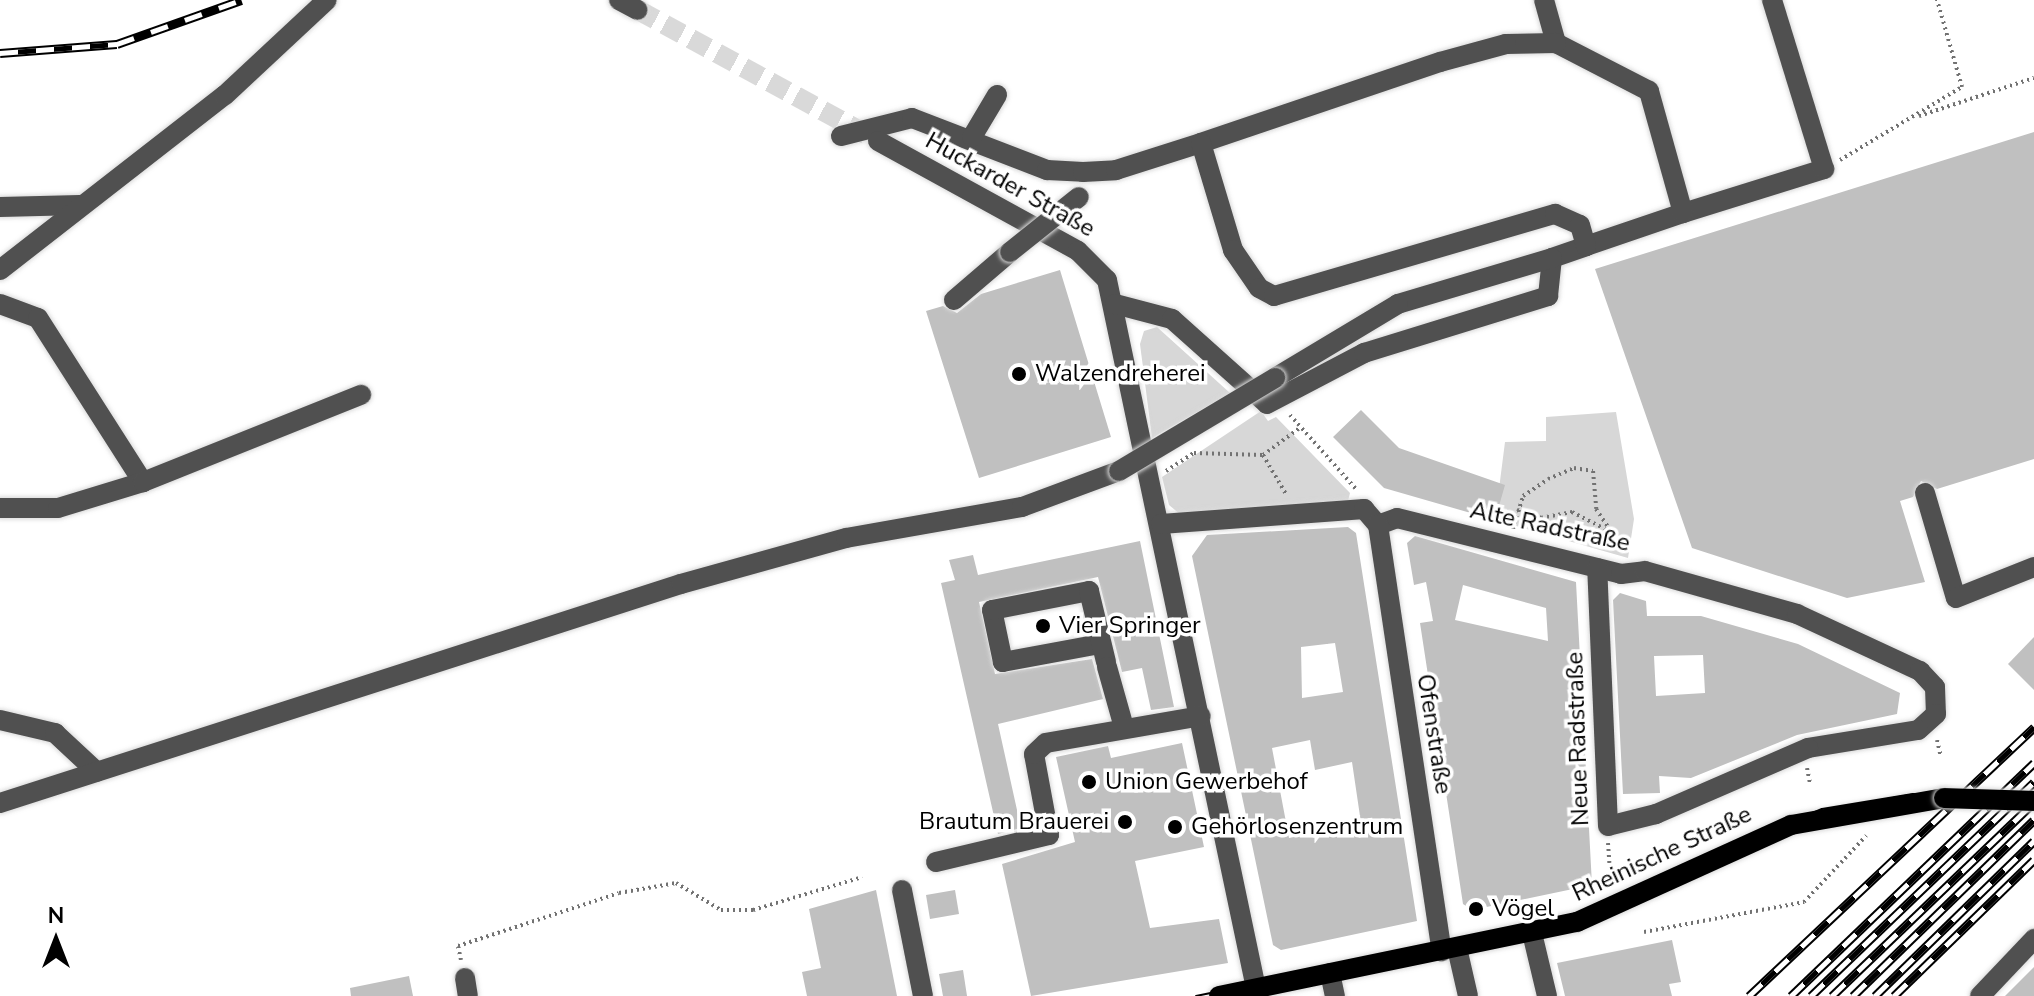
<!DOCTYPE html>
<html>
<head>
<meta charset="utf-8">
<style>
  body { margin:0 }
  #map { position:relative; width:2034px; height:996px; overflow:hidden; background:#fff; font-family:"Nunito Sans",sans-serif }
  div>[style] { position:absolute }
  .green>* { inset:0; background:#d7d7d7 }
  .building>* { inset:0; background:#c0c0c0 }
  .minor-tunnel>* { height:20px; margin-top:-10px; transform-origin:0; background:repeating-linear-gradient(90deg,#d9d9d9 0 20px,transparent 0 30px) }
  .path>* { height:4px; margin-top:-2px; transform-origin:0; background:repeating-linear-gradient(90deg,#727272 0 2px,transparent 0 6px) }
  .roads { filter:drop-shadow(0 0 2px #dbdbdb) drop-shadow(0 0 2px #dbdbdb) }
  .minor>* { height:20px; margin:-10px; padding:0 10px; transform-origin:10px; border-radius:10px; background:#505050 }
  .major>* { height:20px; margin:-10px; padding:0 10px; transform-origin:10px; border-radius:10px; background:#000 }
  .tram>* { height:2px; margin:-1px; padding:0 1px; transform-origin:1px; border-radius:1px; background:#000 }
  .rail>* { height:9px; margin-top:-4.5px; transform-origin:0; background:repeating-linear-gradient(90deg,#fff 0 18px,#000 0 36px); box-sizing:border-box; border-block:2px solid #000 }
  .bridges { filter:drop-shadow(0 0 2px #dbdbdb) drop-shadow(0 0 2px #dbdbdb) }
  .minor-bridge>* { height:20px; margin:-10px; padding:0 10px; transform-origin:10px; border-radius:10px; background:#505050 }
  .major-bridge>* { height:20px; margin:-10px; padding:0 10px; transform-origin:10px; border-radius:10px; background:#000 }
  .dots>* { width:22px; height:22px; translate:-50% -50%; box-sizing:border-box; border:4px solid #fff; border-radius:50% }
  span { translate:-50% -50%; white-space:nowrap; text-align:center; line-height:1.15; -webkit-text-stroke:7px #fff; paint-order:stroke }
  .street-label { font-size:24px; color:#000 }
  .poi-label { font-size:24px; color:#000 }
  .left { translate:0 -50%; text-align:left }
  .right { translate:-100% -50%; text-align:right }
  .north { position:absolute; left:16px; top:900px; width:80px; height:80px; -webkit-text-stroke:6px #fff; paint-order:stroke; rotate:0deg; font-size:22px; font-weight:700; line-height:32px; text-align:center; color:#000 }
  .north::after { content:''; display:block; margin:auto; width:28px; height:36px; background:#000; clip-path:polygon(50% 0,100% 100%,50% 72%,0 100%) }
</style>
</head>
<body>
<div id="map">
  <div class="green">
    <i style="clip-path:polygon(1157px 327px,1230px 393px,1152px 438px,1140px 344px,1144px 331px)"></i>
    <i style="clip-path:polygon(1261px 411px,1268px 421px,1276px 417px,1350px 493px,1348px 501px,1181px 515px,1169px 505px,1162px 477px)"></i>
    <i style="clip-path:polygon(1616px 412px,1634px 519px,1628px 558px,1495px 520px,1505px 442px,1546px 441px,1546px 417px)"></i>
  </div>
  <div class="building">
    <i style="clip-path:polygon(2034px 132px,2034px 459px,1937px 489px,1921px 481px,1913px 497px,1900px 501px,1925px 582px,1847px 598px,1692px 548px,1595px 269px)"></i>
    <i style="clip-path:polygon(1060px 270px,1111px 437px,979px 478px,926px 311px,943px 306px,957px 313px,981px 294px)"></i>
    <i style="clip-path:polygon(1361px 410px,1399px 448px,1505px 485px,1495px 520px,1384px 488px,1333px 437px)"></i>
    <i style="clip-path:polygon(evenodd,1348px 527px,1356px 533px,1417px 921px,1281px 950px,1273px 945px,1192px 556px,1207px 535px,1348px 527px,1335px 643px,1343px 692px,1302px 698px,1301px 647px,1335px 643px,1348px 527px,1310px 740px,1315px 770px,1352px 762px,1361px 823px,1289px 838px,1272px 748px,1310px 740px)"></i>
    <i style="clip-path:polygon(evenodd,1415px 536px,1576px 582px,1592px 885px,1472px 910px,1463px 904px,1420px 623px,1433px 621px,1426px 582px,1414px 585px,1407px 543px,1415px 536px,1463px 585px,1546px 608px,1548px 641px,1455px 620px,1463px 585px)"></i>
    <i style="clip-path:polygon(1140px 541px,1174px 707px,1151px 710px,1142px 668px,1122px 672px,1098px 577px,979px 602px,995px 674px,1092px 659px,1103px 699px,998px 724px,1021px 828px,998px 834px,941px 583px,955px 580px,949px 560px,973px 555px,978px 575px)"></i>
    <i style="clip-path:polygon(evenodd,1620px 593px,1646px 601px,1647px 616px,1701px 616px,1798px 644px,1900px 693px,1897px 714px,1797px 735px,1691px 778px,1659px 776px,1660px 793px,1623px 794px,1613px 600px,1620px 593px,1703px 655px,1705px 693px,1656px 696px,1654px 656px,1703px 655px)"></i>
    <i style="clip-path:polygon(2034px 637px,2034px 690px,2008px 664px)"></i>
    <i style="clip-path:polygon(1182px 743px,1204px 847px,1135px 861px,1150px 928px,1219px 919px,1228px 963px,1031px 996px,1002px 864px,1075px 842px,1056px 757px,1108px 746px,1111px 758px)"></i>
    <i style="clip-path:polygon(876px 890px,897px 996px,807px 996px,802px 972px,821px 968px,809px 909px)"></i>
    <i style="clip-path:polygon(955px 890px,959px 914px,930px 919px,926px 895px)"></i>
    <i style="clip-path:polygon(1672px 940px,1681px 982px,1669px 984px,1672px 996px,1565px 996px,1557px 963px)"></i>
    <i style="clip-path:polygon(2034px 967px,2034px 996px,2005px 996px)"></i>
    <i style="clip-path:polygon(963px 970px,967px 996px,943px 996px,939px 974px)"></i>
    <i style="clip-path:polygon(409px 976px,413px 996px,351px 996px,350px 988px)"></i>
  </div>
  <div class="minor-tunnel">
    <i style="left:638px;top:10px;width:265px;rotate:28.6deg"></i>
  </div>
  <div class="path">
    <i style="left:1919px;top:116px;width:121px;rotate:-18.3deg"></i>
    <i style="left:1840px;top:160px;width:142px;rotate:-30.9deg"></i>
    <i style="left:1962px;top:87px;width:91px;rotate:-106deg"></i>
    <i style="left:1290px;top:415px;width:99px;rotate:48.3deg"></i>
    <i style="left:1263px;top:455px;width:45px;rotate:59.5deg"></i>
    <i style="left:1166px;top:471px;width:33px;rotate:-33deg"></i>
    <i style="left:1194px;top:453px;width:69px;rotate:1.7deg"></i>
    <i style="left:1263px;top:455px;width:47px;rotate:-36.4deg"></i>
    <i style="left:1517px;top:510px;width:25px;rotate:18deg"></i>
    <i style="left:1541px;top:518px;width:32px;rotate:-11deg"></i>
    <i style="left:1572px;top:512px;width:42px;rotate:27.2deg"></i>
    <i style="left:1513px;top:529px;width:34px;rotate:-73deg"></i>
    <i style="left:1523px;top:496px;width:30px;rotate:-34deg"></i>
    <i style="left:1548px;top:479px;width:28px;rotate:-23deg"></i>
    <i style="left:1574px;top:468px;width:19px;rotate:9deg"></i>
    <i style="left:1593px;top:471px;width:38px;rotate:85deg"></i>
    <i style="left:1596px;top:509px;width:23px;rotate:56deg"></i>
    <i style="left:1609px;top:528px;width:24px;rotate:95deg"></i>
    <i style="left:1937px;top:740px;width:17px;rotate:77deg"></i>
    <i style="left:1807px;top:768px;width:15px;rotate:79deg"></i>
    <i style="left:1608px;top:843px;width:43px;rotate:86deg"></i>
    <i style="left:1644px;top:932px;width:163px;rotate:-10.6deg"></i>
    <i style="left:1804px;top:902px;width:91px;rotate:-46.8deg"></i>
    <i style="left:461px;top:960px;width:14px;rotate:-102deg"></i>
    <i style="left:458px;top:946px;width:169px;rotate:-18.2deg"></i>
    <i style="left:619px;top:893px;width:58px;rotate:-10deg"></i>
    <i style="left:676px;top:883px;width:52px;rotate:31deg"></i>
    <i style="left:721px;top:910px;width:32px"></i>
    <i style="left:753px;top:910px;width:114px;rotate:-16.8deg"></i>
  </div>
  <div class="roads">
    <div class="minor">
      <i style="left:619px;top:0;width:21px;rotate:28deg"></i>
      <i style="left:1544px;top:0;width:45px;rotate:74.4deg"></i>
      <i style="left:841px;top:136px;width:73px;rotate:-14.2deg"></i>
      <i style="left:912px;top:118px;width:145px;rotate:21.1deg"></i>
      <i style="left:1047px;top:170px;width:36px;rotate:3deg"></i>
      <i style="left:1083px;top:172px;width:33px;rotate:-3deg"></i>
      <i style="left:1116px;top:170px;width:89px;rotate:-17.6deg"></i>
      <i style="left:972px;top:137px;width:49px;rotate:-59.2deg"></i>
      <i style="left:878px;top:141px;width:228px;rotate:28.8deg"></i>
      <i style="left:1078px;top:251px;width:41px;rotate:45deg"></i>
      <i style="left:1107px;top:280px;width:724px;rotate:78.12deg"></i>
      <i style="left:0;top:207px;width:80px;rotate:-1.4deg"></i>
      <i style="left:1683px;top:213px;width:148px;rotate:-17.3deg"></i>
      <i style="left:1824px;top:169px;width:177px;rotate:-107.1deg"></i>
      <i style="left:1552px;top:258px;width:36px;rotate:-19deg"></i>
      <i style="left:1586px;top:246px;width:102px;rotate:-18.8deg"></i>
      <i style="left:1683px;top:213px;width:127px;rotate:-105.6deg"></i>
      <i style="left:1649px;top:91px;width:105px;rotate:-152.7deg"></i>
      <i style="left:1556px;top:43px;width:50px;rotate:178.9deg"></i>
      <i style="left:1506px;top:44px;width:68px;rotate:164.7deg"></i>
      <i style="left:1440px;top:62px;width:252px;rotate:161.3deg"></i>
      <i style="left:1201px;top:143px;width:112px;rotate:73.3deg"></i>
      <i style="left:1233px;top:250px;width:46px;rotate:55.6deg"></i>
      <i style="left:1259px;top:288px;width:17px;rotate:28deg"></i>
      <i style="left:1274px;top:296px;width:293px;rotate:-16.3deg"></i>
      <i style="left:1555px;top:214px;width:27px;rotate:24deg"></i>
      <i style="left:1580px;top:225px;width:22px;rotate:74deg"></i>
      <i style="left:0;top:270px;width:285px;rotate:-37.9deg"></i>
      <i style="left:225px;top:95px;width:139px;rotate:-43deg"></i>
      <i style="left:954px;top:300px;width:74px;rotate:-40.6deg"></i>
      <i style="left:0;top:304px;width:40px;rotate:20.2deg"></i>
      <i style="left:38px;top:318px;width:195px;rotate:57.4deg"></i>
      <i style="left:1115px;top:304px;width:59px;rotate:14.7deg"></i>
      <i style="left:1172px;top:319px;width:127px;rotate:41.8deg"></i>
      <i style="left:1267px;top:404px;width:110px;rotate:-27.7deg"></i>
      <i style="left:1364px;top:353px;width:193px;rotate:-17.2deg"></i>
      <i style="left:1548px;top:296px;width:38px;rotate:-84deg"></i>
      <i style="left:1552px;top:258px;width:161px;rotate:163.4deg"></i>
      <i style="left:1398px;top:304px;width:144px;rotate:149deg"></i>
      <i style="left:1925px;top:493px;width:109px;rotate:73.6deg"></i>
      <i style="left:1956px;top:598px;width:84px;rotate:-21.7deg"></i>
      <i style="left:0;top:508px;width:58px"></i>
      <i style="left:58px;top:508px;width:89px;rotate:-17deg"></i>
      <i style="left:143px;top:482px;width:235px;rotate:-21.8deg"></i>
      <i style="left:1161px;top:524px;width:204px;rotate:-4.2deg"></i>
      <i style="left:1364px;top:509px;width:21px;rotate:49deg"></i>
      <i style="left:1378px;top:525px;width:20px;rotate:-20deg"></i>
      <i style="left:1397px;top:518px;width:231px;rotate:14deg"></i>
      <i style="left:1621px;top:574px;width:24px;rotate:-7deg"></i>
      <i style="left:1645px;top:571px;width:158px;rotate:15.8deg"></i>
      <i style="left:1797px;top:614px;width:136px;rotate:24.9deg"></i>
      <i style="left:1920px;top:671px;width:22px;rotate:47deg"></i>
      <i style="left:1935px;top:687px;width:27px;rotate:88deg"></i>
      <i style="left:1936px;top:714px;width:24px;rotate:138deg"></i>
      <i style="left:1918px;top:730px;width:111px;rotate:170.7deg"></i>
      <i style="left:1808px;top:748px;width:166px;rotate:156.5deg"></i>
      <i style="left:1656px;top:814px;width:49px;rotate:166deg"></i>
      <i style="left:1608px;top:826px;width:258px;rotate:-92.4deg"></i>
      <i style="left:1378px;top:525px;width:431px;rotate:81.5deg"></i>
      <i style="left:1100px;top:644px;width:99px;rotate:169.5deg"></i>
      <i style="left:1003px;top:662px;width:53px;rotate:-101.9deg"></i>
      <i style="left:992px;top:610px;width:99px;rotate:-11.1deg"></i>
      <i style="left:1089px;top:591px;width:73px;rotate:76.5deg"></i>
      <i style="left:1107px;top:667px;width:59px;rotate:74.3deg"></i>
      <i style="left:0;top:720px;width:57px;rotate:13.3deg"></i>
      <i style="left:55px;top:733px;width:57px;rotate:42.9deg"></i>
      <i style="left:0;top:803px;width:715px;rotate:-17.83deg"></i>
      <i style="left:681px;top:584px;width:171px;rotate:-15.6deg"></i>
      <i style="left:846px;top:538px;width:179px;rotate:-10deg"></i>
      <i style="left:1022px;top:507px;width:103px;rotate:-20.4deg"></i>
      <i style="left:936px;top:862px;width:116px;rotate:-13.4deg"></i>
      <i style="left:1049px;top:835px;width:82px;rotate:-100.5deg"></i>
      <i style="left:1034px;top:754px;width:16px;rotate:-43deg"></i>
      <i style="left:1046px;top:743px;width:157px;rotate:-9.9deg"></i>
      <i style="left:902px;top:890px;width:108px;rotate:78.8deg"></i>
      <i style="left:1532px;top:933px;width:65px;rotate:76.6deg"></i>
      <i style="left:1457px;top:948px;width:49px;rotate:77.1deg"></i>
      <i style="left:1330px;top:973px;width:24px;rotate:78deg"></i>
      <i style="left:465px;top:978px;width:18px;rotate:81deg"></i>
      <i style="left:1980px;top:996px;width:79px;rotate:-46.5deg"></i>
    </div>
    <div class="major">
      <i style="left:1219px;top:996px;width:366px;rotate:-11.7deg"></i>
      <i style="left:1577px;top:922px;width:235px;rotate:-24.4deg"></i>
      <i style="left:1791px;top:825px;width:155px;rotate:-10deg"></i>
    </div>
  </div>
  <div class="tram">
    <i style="left:1196px;top:996px;width:369px;rotate:-11.6deg"></i>
    <i style="left:1558px;top:922px;width:287px;rotate:-23.2deg"></i>
    <i style="left:1822px;top:809px;width:92px;rotate:-9.4deg"></i>
    <i style="left:1913px;top:794px;width:121px;rotate:0.9deg"></i>
  </div>
  <div class="rail">
    <i style="left:0;top:53px;width:117px;rotate:-4.4deg"></i>
    <i style="left:117px;top:44px;width:132px;rotate:-19.5deg"></i>
    <i style="left:1749px;top:996px;width:392px;rotate:-43.3deg"></i>
    <i style="left:1791px;top:996px;width:337px;rotate:-43.8deg"></i>
    <i style="left:1811px;top:996px;width:309px;rotate:-43.8deg"></i>
    <i style="left:1832px;top:996px;width:280px;rotate:-43.8deg"></i>
    <i style="left:1853px;top:996px;width:252px;rotate:-44.2deg"></i>
    <i style="left:1875px;top:996px;width:222px;rotate:-44.3deg"></i>
    <i style="left:1894px;top:996px;width:195px;rotate:-44.2deg"></i>
  </div>
  <div class="bridges">
    <div class="minor-bridge">
      <i style="left:1010px;top:252px;width:88px;rotate:-38.6deg"></i>
      <i style="left:1119px;top:471px;width:182px;rotate:-30.8deg"></i>
    </div>
    <div class="major-bridge">
      <i style="left:1944px;top:798px;width:90px;rotate:1.9deg"></i>
    </div>
  </div>
  <div class="dots">
    <i style="left:1019px;top:374px;background:#000"></i>
    <i style="left:1043px;top:626px;background:#000"></i>
    <i style="left:1089px;top:782px;background:#000"></i>
    <i style="left:1125px;top:822px;background:#000"></i>
    <i style="left:1175px;top:827px;background:#000"></i>
    <i style="left:1476px;top:909px;background:#000"></i>
  </div>
  <div class="street-label">
    <span style="left:1010px;top:185px;rotate:29deg">Huckarder Straße</span>
    <span style="left:1550px;top:527px;rotate:12deg">Alte Radstraße</span>
    <span style="left:1434px;top:734px;rotate:81deg">Ofenstraße</span>
    <span style="left:1578px;top:739px;rotate:-92deg">Neue Radstraße</span>
    <span style="left:1662px;top:854px;rotate:-25deg">Rheinische Straße</span>
  </div>
  <div class="poi-label">
    <span class="left" style="left:1035px;top:374px">Walzendreherei</span>
    <span class="left" style="left:1059px;top:626px">Vier Springer</span>
    <span class="left" style="left:1105px;top:782px">Union Gewerbehof</span>
    <span class="right" style="left:1109px;top:822px">Brautum Brauerei</span>
    <span class="left" style="left:1191px;top:827px">Gehörlosenzentrum</span>
    <span class="left" style="left:1492px;top:909px">Vögel</span>
  </div>
  <div class="north">N</div>
</div>
</body>
</html>
